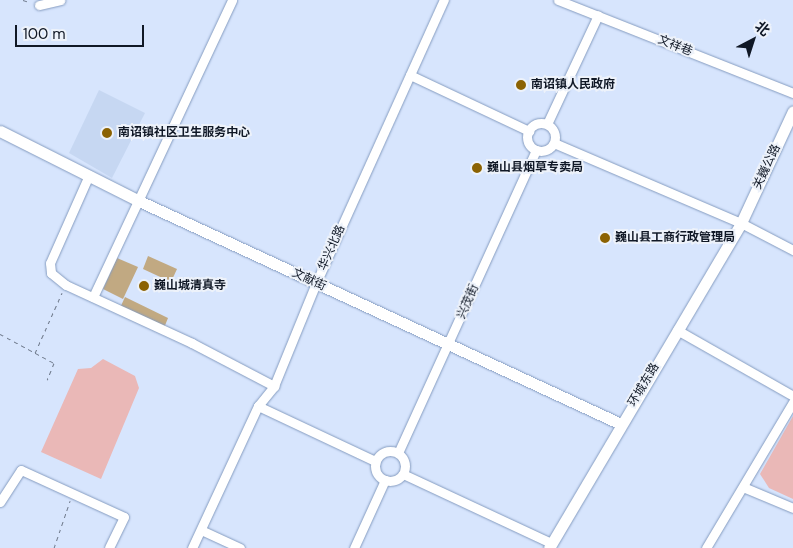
<!DOCTYPE html>
<html>
<head>
<meta charset="utf-8">
<style>
  body { margin:0 }
  #map { position:relative; width:793px; height:548px; overflow:hidden; background:#d7e5fd; font-family:"DM Sans","Noto Sans SC",sans-serif }
  div>[style] { position:absolute }
  .built>* { inset:0; background:#c6d7f2 }
  .green>* { inset:0; background:#eab8b7 }
  .building>* { inset:0; background:#c1a982 }
  .path>* { height:1px; margin-top:-0.5px; transform-origin:0; background:repeating-linear-gradient(90deg,#707b8d 0 4px,transparent 0 8px) }
  .roads { filter:drop-shadow(0 0 1px #859cc0) drop-shadow(0 0 1px #859cc0) }
  .minor>* { height:9px; margin:-4.5px; padding:0 4.5px; transform-origin:4.5px; border-radius:4.5px; background:#fff }
  .minor>.ring { margin:-4.5px; padding:0; box-sizing:content-box; background:none; border:9px solid #fff; border-radius:50% }
  .major>* { height:11px; margin:-5.5px; padding:0 5.5px; transform-origin:5.5px; border-radius:5.5px; background:#fff }
  .dots>* { width:14px; height:14px; translate:-50% -50%; box-sizing:border-box; border:2px solid #edf2fa; border-radius:50% }
  span { translate:-50% -50%; white-space:nowrap; text-align:center; line-height:1.15; -webkit-text-stroke:4px #edf2fa; paint-order:stroke }
  .street-label { font-size:12px; color:#101826 }
  .poi-label { font-size:12px; color:#101826; font-weight:700 }
  .left { translate:0 -50%; text-align:left }
  .north { position:absolute; left:728px; top:15px; width:50px; height:50px; -webkit-text-stroke:4px #edf2fa; paint-order:stroke; rotate:40deg; font-size:14px; font-weight:700; line-height:20px; text-align:center; color:#101826 }
  .north::after { content:''; display:block; margin:auto; width:18px; height:22px; background:#101826; clip-path:polygon(50% 0,100% 100%,50% 72%,0 100%) }
  .scale { position:absolute; left:15px; top:25px; width:129px; height:22px; box-sizing:border-box; border:2px solid #101826; border-top:0; padding-left:6px; font-size:15px; line-height:18px; white-space:nowrap; color:#101826; -webkit-text-stroke:4px #edf2fa; paint-order:stroke }
</style>
</head>
<body>
<div id="map">
  <div class="built">
    <i style="clip-path:polygon(99px 90px,145px 113px,112px 178px,69px 153px)"></i>
  </div>
  <div class="green">
    <i style="clip-path:polygon(103px 359px,135px 376px,139px 388px,101px 479px,41px 452px,78px 369px,91px 368px)"></i>
    <i style="clip-path:polygon(793px 416px,793px 499px,769px 488px,760px 474px)"></i>
  </div>
  <div class="building">
    <i style="clip-path:polygon(148px 256px,177px 269px,171px 282px,143px 269px)"></i>
    <i style="clip-path:polygon(117px 258px,138px 267px,123px 299px,103px 289px)"></i>
    <i style="clip-path:polygon(125px 297px,168px 318px,164px 328px,120px 308px)"></i>
  </div>
  <div class="path">
    <i style="left:23px;top:0;width:6px;rotate:18deg"></i>
    <i style="left:0;top:334px;width:61px;rotate:28.2deg"></i>
    <i style="left:54px;top:363px;width:18px;rotate:112deg"></i>
    <i style="left:35px;top:353px;width:66px;rotate:-65.8deg"></i>
    <i style="left:54px;top:548px;width:50px;rotate:-71.2deg"></i>
  </div>
  <div class="roads">
    <div class="minor">
      <i style="left:558px;top:0;width:253px;rotate:21.6deg"></i>
      <i style="left:39px;top:5px;width:22px;rotate:-13deg"></i>
      <i style="left:410px;top:75px;width:132px;rotate:25.2deg"></i>
      <i class="ring" style="left:527px;top:123px;width:19px;height:19px"></i>
      <i style="left:547px;top:124px;width:120px;rotate:-64.9deg"></i>
      <i style="left:554px;top:143px;width:203px;rotate:23.2deg"></i>
      <i style="left:741px;top:223px;width:59px;rotate:27.4deg"></i>
      <i style="left:89px;top:175px;width:96px;rotate:113.9deg"></i>
      <i style="left:50px;top:263px;width:10px;rotate:84deg"></i>
      <i style="left:51px;top:273px;width:19px;rotate:39deg"></i>
      <i style="left:66px;top:285px;width:139px;rotate:24.7deg"></i>
      <i style="left:192px;top:343px;width:93px;rotate:27.7deg"></i>
      <i style="left:93px;top:297px;width:328px;rotate:-64.9deg"></i>
      <i style="left:677px;top:330px;width:133px;rotate:29.6deg"></i>
      <i style="left:258px;top:406px;width:129px;rotate:25.2deg"></i>
      <i class="ring" style="left:375px;top:451px;width:21px;height:21px"></i>
      <i style="left:398px;top:453px;width:333px;rotate:-65.5deg"></i>
      <i style="left:403px;top:474px;width:163px;rotate:25deg"></i>
      <i style="left:743px;top:487px;width:54px;rotate:22.8deg"></i>
      <i style="left:0;top:502px;width:38px;rotate:-57deg"></i>
      <i style="left:21px;top:470px;width:113px;rotate:24.5deg"></i>
      <i style="left:124px;top:517px;width:34px;rotate:116deg"></i>
      <i style="left:201px;top:530px;width:43px;rotate:24.8deg"></i>
      <i style="left:192px;top:548px;width:157px;rotate:-65.1deg"></i>
      <i style="left:258px;top:406px;width:26px;rotate:-51deg"></i>
      <i style="left:274px;top:386px;width:111px;rotate:-67.8deg"></i>
      <i style="left:316px;top:283px;width:311px;rotate:-65.7deg"></i>
      <i style="left:354px;top:548px;width:75px;rotate:-65.5deg"></i>
      <i style="left:706px;top:548px;width:170px;rotate:-59.2deg"></i>
    </div>
    <div class="major">
      <i style="left:0;top:131px;width:153px;rotate:26.7deg"></i>
      <i style="left:137px;top:200px;width:533px;rotate:24.84deg"></i>
      <i style="left:549px;top:548px;width:377px;rotate:-59.4deg"></i>
      <i style="left:741px;top:223px;width:123px;rotate:-65.1deg"></i>
    </div>
  </div>
  <div class="dots">
    <i style="left:521px;top:85px;background:#8b6203"></i>
    <i style="left:107px;top:133px;background:#8b6203"></i>
    <i style="left:477px;top:168px;background:#8b6203"></i>
    <i style="left:605px;top:238px;background:#8b6203"></i>
    <i style="left:144px;top:286px;background:#8b6203"></i>
  </div>
  <div class="street-label">
    <span style="left:675px;top:46px;rotate:22deg">文祥巷</span>
    <span style="left:767px;top:167px;rotate:-65deg">关巍公路</span>
    <span style="left:332px;top:248px;rotate:-66deg">华兴北路</span>
    <span style="left:309px;top:280px;rotate:25deg">文献街</span>
    <span style="left:468px;top:302px;rotate:-66deg">兴茂街</span>
    <span style="left:644px;top:385px;rotate:-59deg">环城东路</span>
  </div>
  <div class="poi-label">
    <span class="left" style="left:531px;top:85px">南诏镇人民政府</span>
    <span class="left" style="left:118px;top:133px">南诏镇社区卫生服务中心</span>
    <span class="left" style="left:487px;top:168px">巍山县烟草专卖局</span>
    <span class="left" style="left:615px;top:238px">巍山县工商行政管理局</span>
    <span class="left" style="left:154px;top:286px">巍山城清真寺</span>
  </div>
  <div class="north">北</div>
  <div class="scale">100 m</div>
</div>
</body>
</html>
